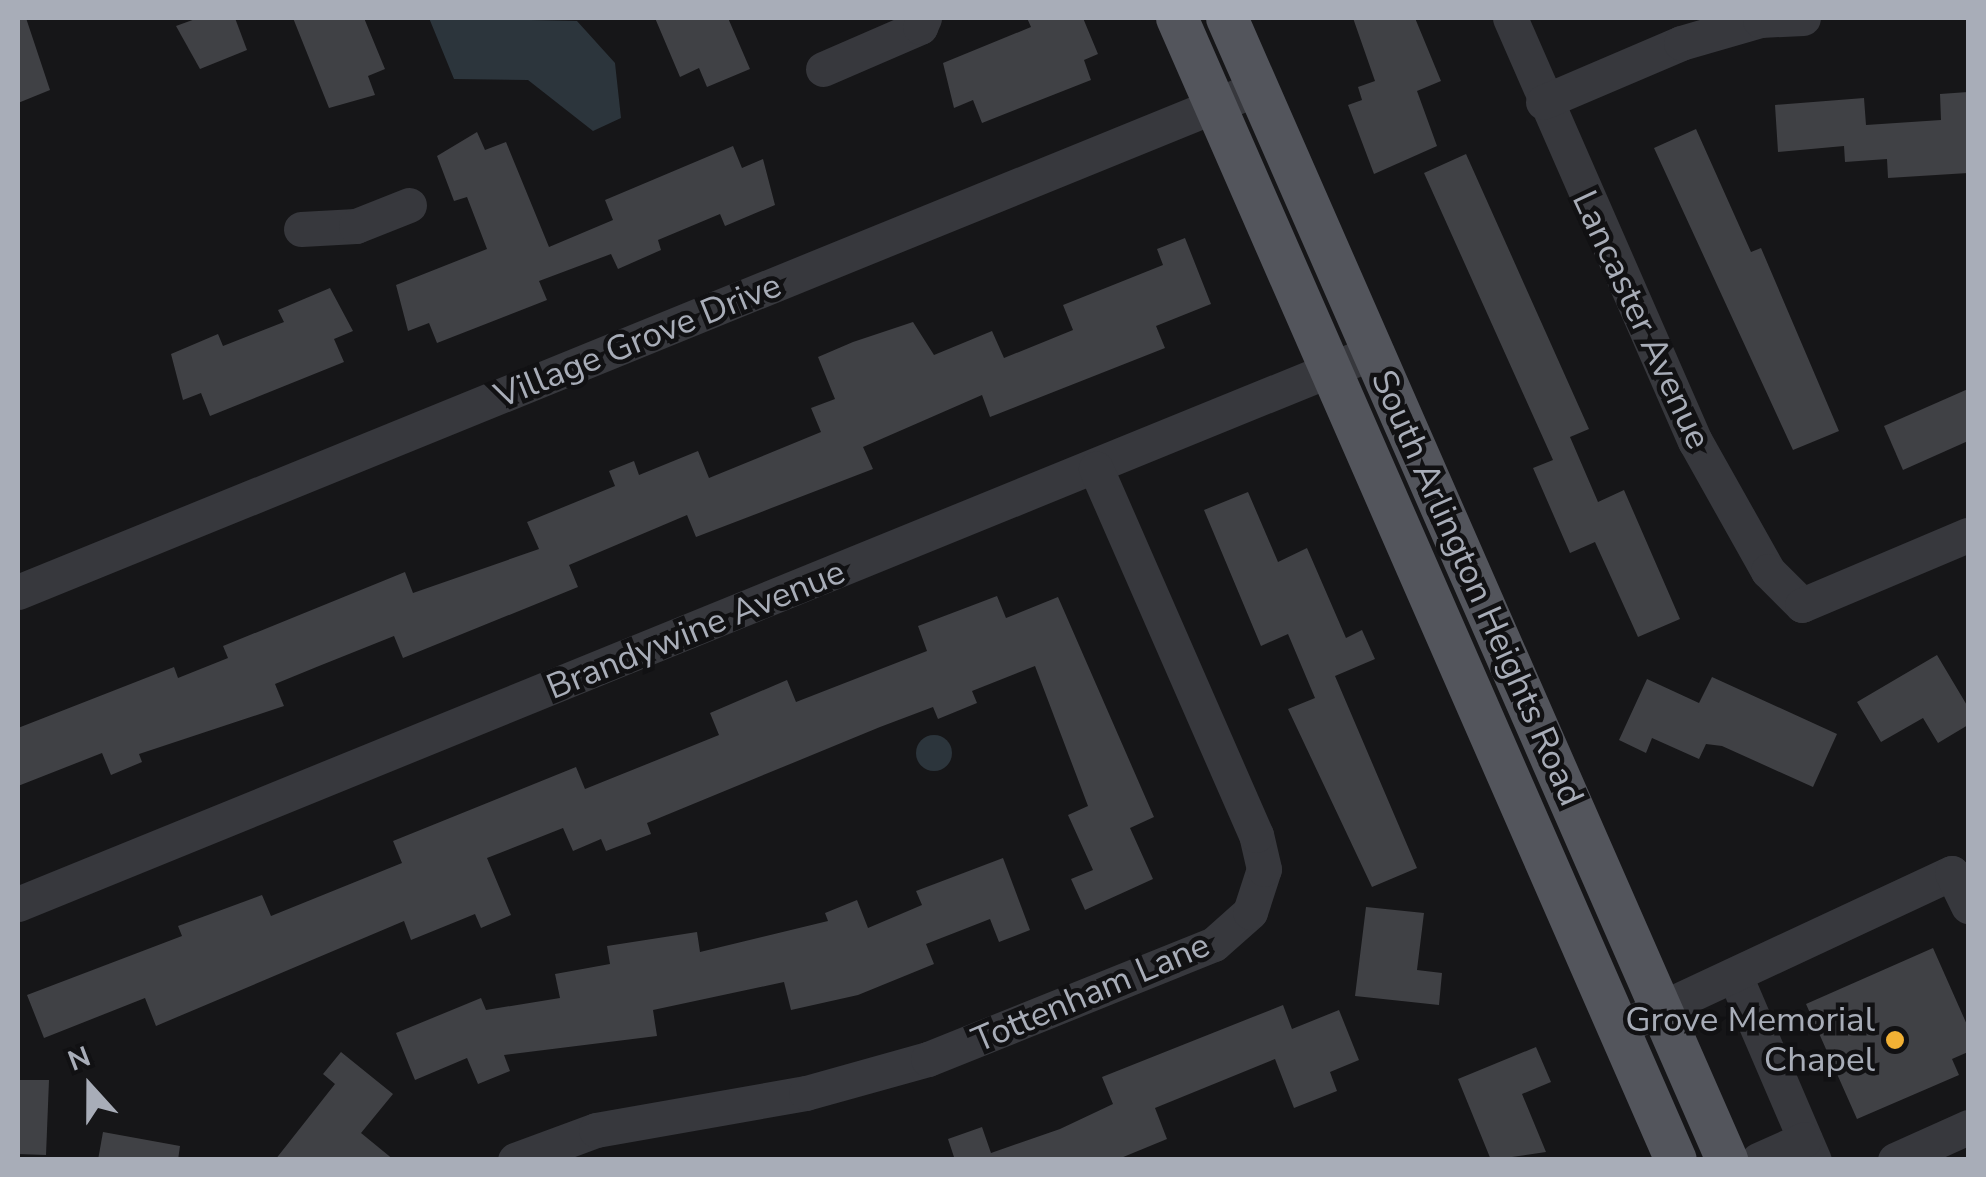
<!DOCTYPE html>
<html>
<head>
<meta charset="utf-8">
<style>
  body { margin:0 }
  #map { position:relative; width:1986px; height:1177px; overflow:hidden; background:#161618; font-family:"Nunito Sans",sans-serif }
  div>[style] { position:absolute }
  .water>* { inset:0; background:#2c353c }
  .round { border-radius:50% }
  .building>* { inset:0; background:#404145 }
  .minor>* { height:35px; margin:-17.5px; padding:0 17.5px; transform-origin:17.5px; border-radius:17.5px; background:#37383d }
  .major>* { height:42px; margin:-21px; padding:0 21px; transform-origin:21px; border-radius:21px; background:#53555c }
  .dots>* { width:28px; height:28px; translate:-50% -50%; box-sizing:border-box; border:5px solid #111113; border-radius:50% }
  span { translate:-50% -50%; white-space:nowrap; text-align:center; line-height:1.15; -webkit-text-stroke:9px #111113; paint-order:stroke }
  .street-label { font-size:35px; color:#a8adb8 }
  .poi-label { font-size:35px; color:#a8adb8 }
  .right { translate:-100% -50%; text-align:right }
  .frame { position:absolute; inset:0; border:20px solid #a8adb8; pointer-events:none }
  .north { position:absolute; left:40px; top:1037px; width:100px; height:100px; -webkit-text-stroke:8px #111113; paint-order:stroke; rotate:339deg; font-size:28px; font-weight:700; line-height:40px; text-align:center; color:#a8adb8 }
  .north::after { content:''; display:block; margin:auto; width:35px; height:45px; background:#a8adb8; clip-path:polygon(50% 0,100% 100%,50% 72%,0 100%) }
</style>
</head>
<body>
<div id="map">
  <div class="water">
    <i style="clip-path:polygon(429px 18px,577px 21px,615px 63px,621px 118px,593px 131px,528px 80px,454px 79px)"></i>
    <i class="round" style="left:916px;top:735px;width:36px;height:36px"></i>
  </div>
  <div class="building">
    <i style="clip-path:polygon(18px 18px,26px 18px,50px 90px,18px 103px)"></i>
    <i style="clip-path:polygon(198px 18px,235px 18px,247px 50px,200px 69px,176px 26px)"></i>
    <i style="clip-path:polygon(293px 18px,364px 18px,385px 69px,368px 76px,375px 95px,329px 108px)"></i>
    <i style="clip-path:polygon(655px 18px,728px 18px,750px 69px,707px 87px,699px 68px,680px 77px)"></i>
    <i style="clip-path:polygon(1027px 18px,1083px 18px,1098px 54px,1084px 60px,1091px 80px,982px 123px,973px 100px,954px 108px,943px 63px,1031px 27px)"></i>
    <i style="clip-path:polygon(1353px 18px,1415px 18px,1441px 81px,1417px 91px,1437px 146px,1374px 174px,1348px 105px,1362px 100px,1358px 87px,1375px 81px)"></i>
    <i style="clip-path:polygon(1968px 92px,1968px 173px,1888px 178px,1887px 159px,1845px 162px,1844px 146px,1778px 152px,1775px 105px,1864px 98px,1866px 125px,1941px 120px,1940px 94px)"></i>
    <i style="clip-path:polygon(1696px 129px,1751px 252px,1761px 248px,1839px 431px,1793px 450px,1654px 148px)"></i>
    <i style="clip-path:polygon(477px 132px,485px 150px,506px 142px,549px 247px,613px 220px,605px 200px,733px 146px,742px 168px,763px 159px,775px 205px,725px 226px,720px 214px,658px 240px,661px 250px,618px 269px,611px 254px,539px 281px,547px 300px,437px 343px,429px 323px,408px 331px,396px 285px,487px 249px,467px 197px,454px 201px,437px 156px)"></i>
    <i style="clip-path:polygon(1466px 154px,1589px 429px,1570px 437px,1598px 502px,1624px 490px,1680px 619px,1638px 637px,1595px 542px,1570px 553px,1533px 468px,1553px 460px,1424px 173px)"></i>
    <i style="clip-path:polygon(1185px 238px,1211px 304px,1156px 326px,1165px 348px,990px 417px,982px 395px,863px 447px,873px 469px,696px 537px,687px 515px,569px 565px,578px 587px,403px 658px,394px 636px,319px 666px,275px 684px,284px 706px,139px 754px,142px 762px,111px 775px,102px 753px,18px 786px,18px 728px,174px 667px,178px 678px,228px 658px,223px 646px,405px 572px,413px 593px,539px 549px,527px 522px,615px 486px,609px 471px,634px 461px,639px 475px,698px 451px,709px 478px,821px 432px,811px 408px,835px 399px,818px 357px,853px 342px,913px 322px,934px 355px,992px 331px,1004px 358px,1073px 330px,1063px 305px,1163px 265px,1157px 249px)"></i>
    <i style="clip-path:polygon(330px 288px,353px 331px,334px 339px,344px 362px,210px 416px,201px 393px,183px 400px,171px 354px,218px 334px,223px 346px,284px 322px,278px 310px)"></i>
    <i style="clip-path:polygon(1968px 389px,1968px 441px,1903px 470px,1884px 426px)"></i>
    <i style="clip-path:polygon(1248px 492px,1278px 562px,1307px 548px,1346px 638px,1362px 630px,1375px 659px,1335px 676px,1417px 868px,1372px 887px,1288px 709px,1315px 698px,1288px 634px,1261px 646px,1204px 510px)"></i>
    <i style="clip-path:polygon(997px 596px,1006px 618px,1058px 597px,1154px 817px,1130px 828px,1153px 879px,1085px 910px,1071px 879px,1093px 870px,1068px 815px,1088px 806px,1035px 666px,972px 691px,977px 703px,938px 719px,933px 707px,880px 727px,647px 823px,651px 834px,606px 851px,601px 839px,573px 851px,563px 828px,487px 858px,511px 915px,481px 928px,475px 914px,411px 940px,404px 921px,156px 1026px,145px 998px,44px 1038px,27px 995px,182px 936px,178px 926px,262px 895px,271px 916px,402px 863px,393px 841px,576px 767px,585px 789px,667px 756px,719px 735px,710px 713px,787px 680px,796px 702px,927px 651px,918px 626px)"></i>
    <i style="clip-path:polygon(1937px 655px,1968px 707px,1968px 725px,1938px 743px,1923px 718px,1881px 742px,1857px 702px)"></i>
    <i style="clip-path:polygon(1712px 677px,1837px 734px,1813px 787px,1722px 746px,1706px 744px,1699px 759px,1652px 738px,1646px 753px,1619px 740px,1647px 679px,1699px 703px)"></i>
    <i style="clip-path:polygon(1003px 858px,1030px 930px,999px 942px,990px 919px,926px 944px,934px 964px,858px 995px,791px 1010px,784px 982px,653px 1010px,657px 1036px,504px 1055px,510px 1071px,478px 1084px,467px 1058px,415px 1080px,396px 1033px,481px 998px,486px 1010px,560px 998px,555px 974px,610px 964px,607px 946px,697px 932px,700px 952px,828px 921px,825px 913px,857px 900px,868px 928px,922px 905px,916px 891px)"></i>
    <i style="clip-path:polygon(1366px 907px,1424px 913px,1417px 970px,1442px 973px,1439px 1005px,1355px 996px)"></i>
    <i style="clip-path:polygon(1933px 948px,1968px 1027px,1968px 1052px,1952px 1059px,1959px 1075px,1857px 1119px,1806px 1004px)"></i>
    <i style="clip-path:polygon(1283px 1005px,1292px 1029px,1339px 1010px,1359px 1060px,1330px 1072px,1337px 1091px,1294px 1108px,1275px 1059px,1155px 1108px,1167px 1139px,1116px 1160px,955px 1160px,948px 1139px,982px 1127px,991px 1153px,1060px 1129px,1113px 1104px,1102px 1077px)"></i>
    <i style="clip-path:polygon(1536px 1047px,1551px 1082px,1522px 1094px,1546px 1152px,1491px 1160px,1458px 1079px)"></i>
    <i style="clip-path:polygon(341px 1052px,393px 1094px,361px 1133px,394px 1160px,275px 1160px,335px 1084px,323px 1074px)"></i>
    <i style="clip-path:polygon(18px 1080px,49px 1080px,46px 1155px,18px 1154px)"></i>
    <i style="clip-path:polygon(103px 1132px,180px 1146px,178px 1160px,98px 1160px)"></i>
  </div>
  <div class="minor">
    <i style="left:1510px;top:18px;width:462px;rotate:66.4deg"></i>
    <i style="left:1695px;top:441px;width:149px;rotate:60.7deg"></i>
    <i style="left:1768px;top:571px;width:48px;rotate:45deg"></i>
    <i style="left:1802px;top:605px;width:180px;rotate:-22.9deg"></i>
    <i style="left:823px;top:69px;width:106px;rotate:-23.4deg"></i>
    <i style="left:920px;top:27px;width:10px;rotate:-66deg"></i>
    <i style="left:1543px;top:102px;width:150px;rotate:-23.1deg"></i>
    <i style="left:1681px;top:43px;width:82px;rotate:-16.2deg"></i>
    <i style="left:1760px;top:20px;width:43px;rotate:-2.7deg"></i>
    <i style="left:301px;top:229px;width:55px;rotate:-3.1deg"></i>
    <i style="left:356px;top:226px;width:57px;rotate:-21.6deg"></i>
    <i style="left:18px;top:592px;width:1339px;rotate:-22.12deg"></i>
    <i style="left:18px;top:904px;width:1443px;rotate:-22.16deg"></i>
    <i style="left:1735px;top:976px;width:200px;rotate:66.8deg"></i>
    <i style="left:1619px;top:1028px;width:367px;rotate:-25deg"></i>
    <i style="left:1952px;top:873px;width:37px;rotate:64deg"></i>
    <i style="left:515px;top:1160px;width:86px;rotate:-20.3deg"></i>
    <i style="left:596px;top:1130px;width:213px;rotate:-10deg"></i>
    <i style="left:806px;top:1093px;width:127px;rotate:-15.6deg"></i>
    <i style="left:928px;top:1059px;width:308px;rotate:-21.9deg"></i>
    <i style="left:1214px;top:944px;width:48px;rotate:-41.6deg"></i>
    <i style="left:1250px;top:912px;width:45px;rotate:-72deg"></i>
    <i style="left:1264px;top:869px;width:35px;rotate:-103deg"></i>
    <i style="left:1256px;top:835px;width:400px;rotate:-113.6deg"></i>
    <i style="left:1758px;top:1160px;width:51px;rotate:-24.1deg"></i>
    <i style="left:1895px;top:1160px;width:80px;rotate:-24.3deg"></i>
  </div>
  <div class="major">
    <i style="left:1177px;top:18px;width:1246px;rotate:66.4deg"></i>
    <i style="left:1227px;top:18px;width:1247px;rotate:66.35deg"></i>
  </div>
  <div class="dots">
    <i style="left:1895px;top:1040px;background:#f2b134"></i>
  </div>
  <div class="street-label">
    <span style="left:1641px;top:320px;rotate:65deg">Lancaster Avenue</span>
    <span style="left:638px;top:341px;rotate:-22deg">Village Grove Drive</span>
    <span style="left:1477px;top:588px;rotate:66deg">South Arlington Heights Road</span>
    <span style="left:696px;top:630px;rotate:-22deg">Brandywine Avenue</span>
    <span style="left:1091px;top:993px;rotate:-23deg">Tottenham Lane</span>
  </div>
  <div class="poi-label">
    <span class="right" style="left:1875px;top:1040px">Grove Memorial<br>Chapel</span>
  </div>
  <div class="frame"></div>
  <div class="north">N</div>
</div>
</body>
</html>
